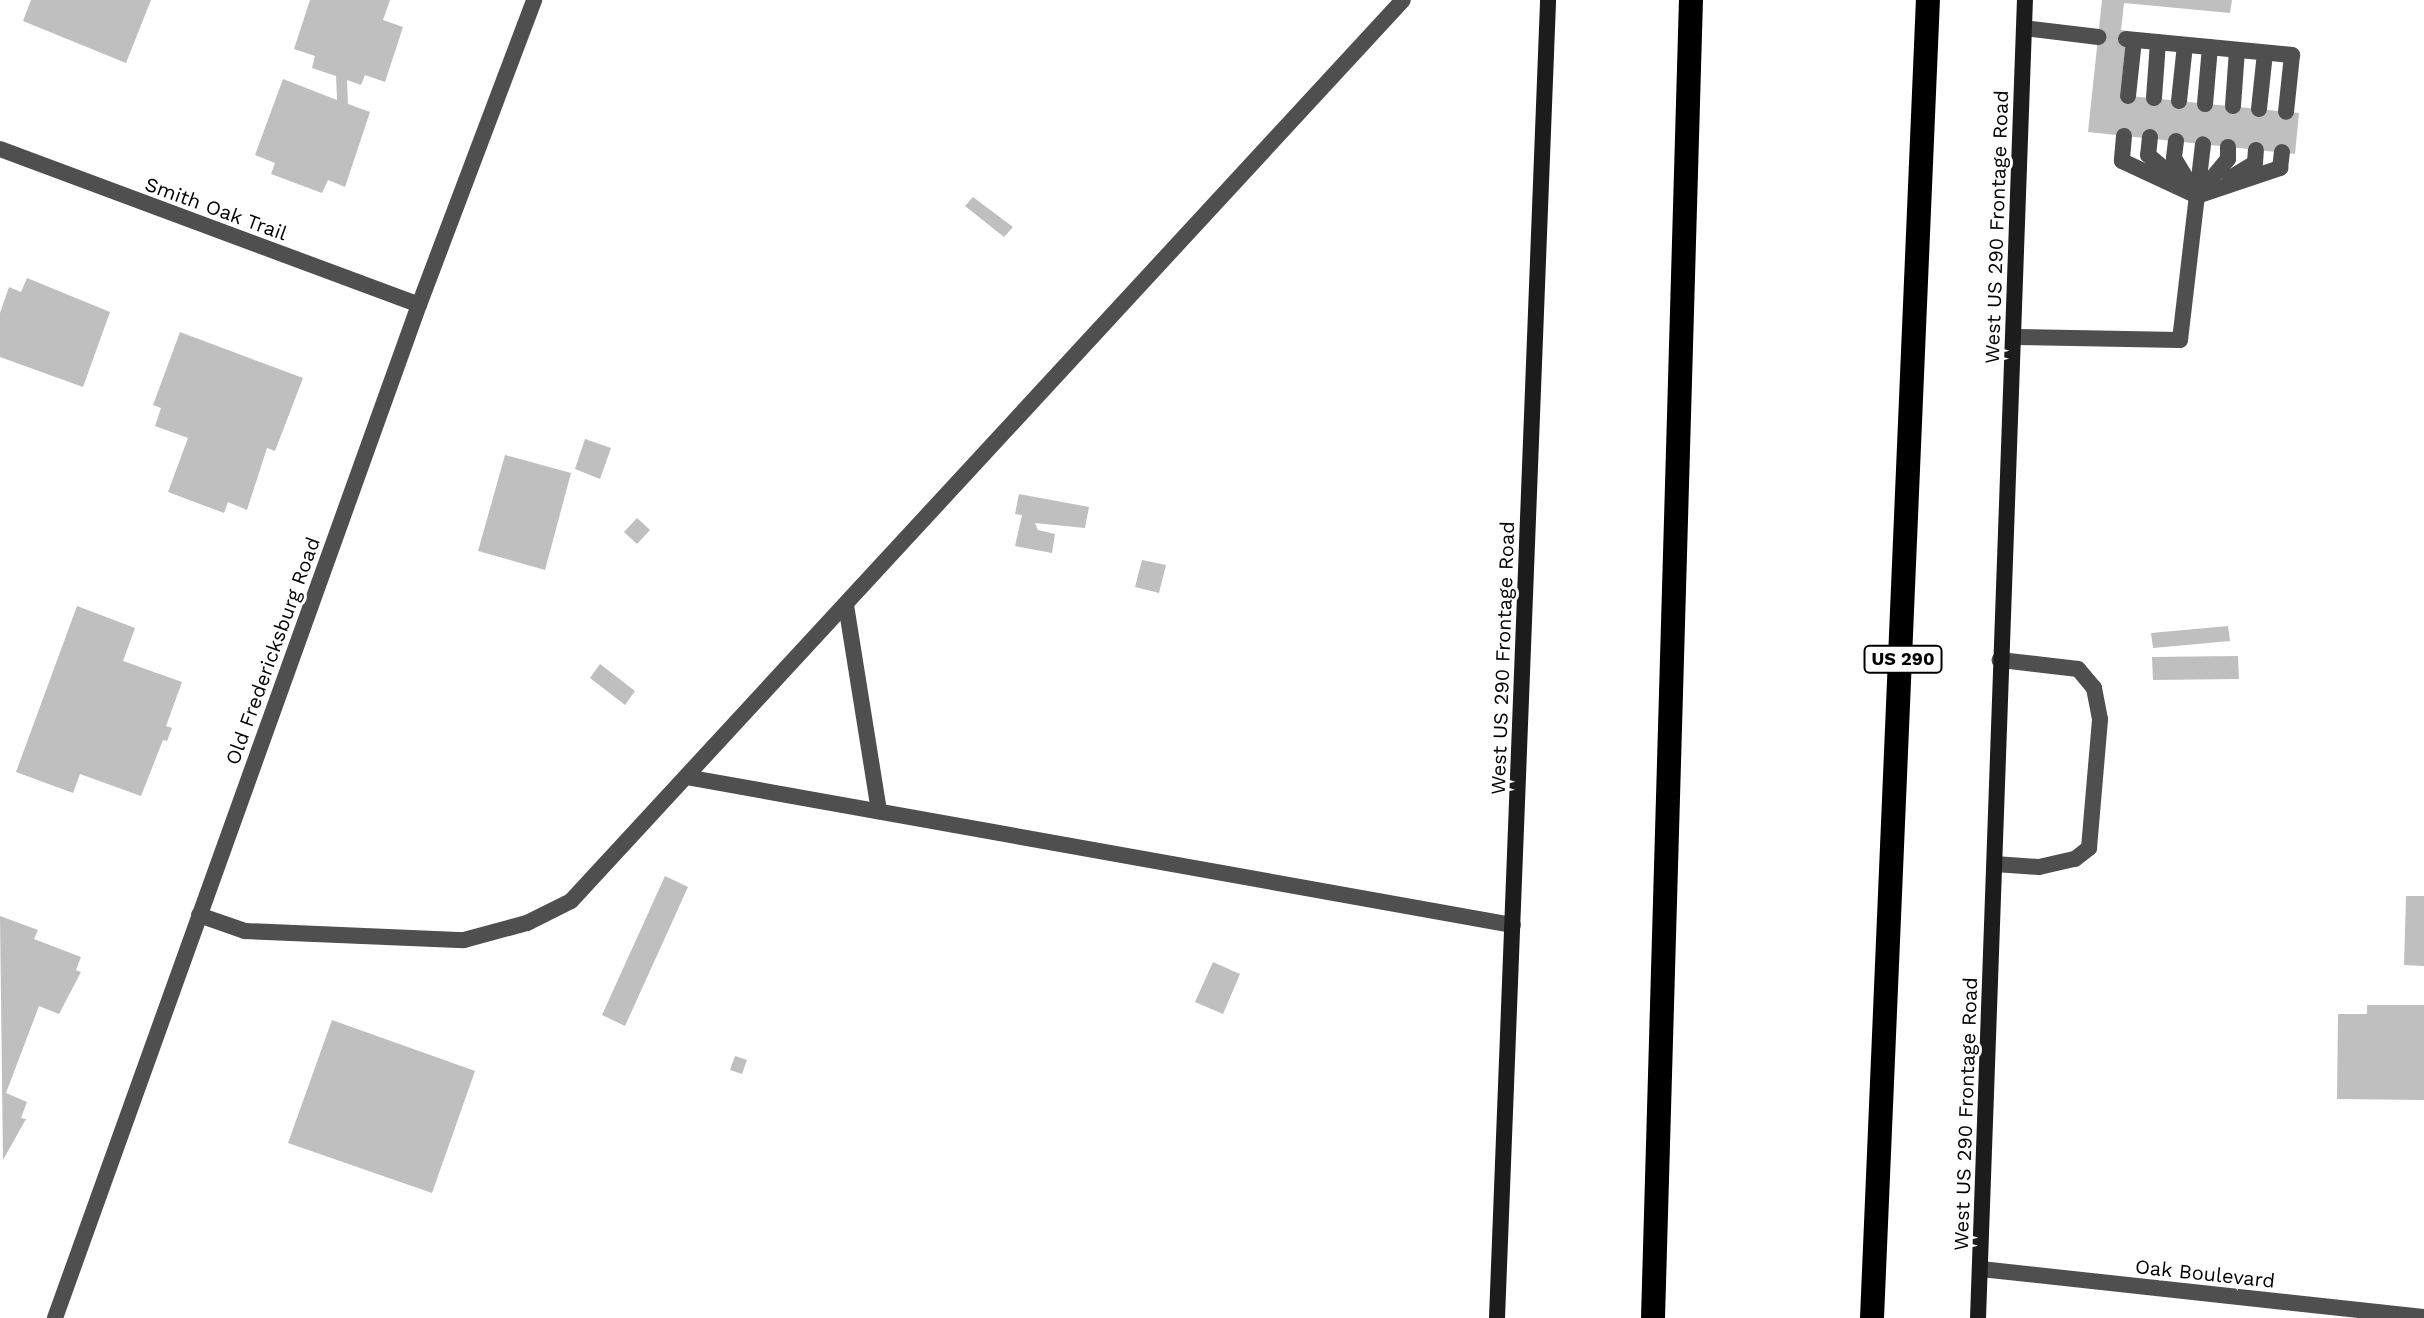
<!DOCTYPE html>
<html>
<head>
<meta charset="utf-8">
<style>
  body { margin:0 }
  #map { position:relative; width:2424px; height:1318px; overflow:hidden; background:#fff; font-family:"Work Sans",sans-serif }
  div>[style] { position:absolute }
  .building>* { inset:0; background:#bfbfbf }
  .service>* { height:16px; margin:-8px; padding:0 8px; transform-origin:8px; border-radius:8px; background:#4f4f4f }
  .minor>* { height:16px; margin:-8px; padding:0 8px; transform-origin:8px; border-radius:8px; background:#4f4f4f }
  .secondary>* { height:16px; margin:-8px; padding:0 8px; transform-origin:8px; border-radius:8px; background:#1c1c1c }
  .motorway>* { height:24px; margin:-12px; padding:0 12px; transform-origin:12px; border-radius:12px; background:#000 }
  span { translate:-50% -50%; white-space:nowrap; text-align:center; line-height:1.15; -webkit-text-stroke:6px #fff; paint-order:stroke }
  .shield-label span { padding:2px 6px; background:#fff; border:2px solid; border-radius:6px; -webkit-text-stroke-width:0 }
  .shield-label { font-size:18px; color:#000; font-weight:700 }
  .street-label { font-size:20px; color:#000 }
</style>
</head>
<body>
<div id="map">
  <div class="building">
    <i style="clip-path:polygon(31px 0,151px 0,126px 63px,23px 21px)"></i>
    <i style="clip-path:polygon(310px 0,390px 0,383px 20px,403px 27px,385px 82px,365px 75px,361px 85px,347px 80px,348px 104px,370px 112px,345px 187px,328px 180px,322px 193px,271px 174px,275px 163px,255px 155px,283px 79px,337px 100px,336px 76px,312px 68px,315px 56px,294px 49px)"></i>
    <i style="clip-path:polygon(2102px 0,2232px 0,2230px 13px,2124px 3px,2121px 30px,2127px 31px,2120px 95px,2299px 113px,2295px 154px,2088px 132px)"></i>
    <i style="clip-path:polygon(973px 197px,1013px 227px,1004px 237px,965px 206px)"></i>
    <i style="clip-path:polygon(27px 278px,110px 312px,83px 387px,0 357px,0 313px,9px 287px,21px 292px)"></i>
    <i style="clip-path:polygon(180px 332px,303px 378px,275px 451px,267px 448px,247px 510px,228px 502px,224px 513px,168px 492px,188px 438px,155px 426px,161px 408px,153px 405px)"></i>
    <i style="clip-path:polygon(585px 439px,611px 448px,600px 479px,575px 469px)"></i>
    <i style="clip-path:polygon(505px 455px,571px 473px,545px 570px,478px 551px)"></i>
    <i style="clip-path:polygon(1019px 494px,1089px 507px,1085px 528px,1035px 523px,1038px 530px,1055px 534px,1052px 553px,1015px 546px,1022px 515px,1015px 514px)"></i>
    <i style="clip-path:polygon(637px 518px,650px 530px,637px 544px,624px 532px)"></i>
    <i style="clip-path:polygon(1142px 560px,1166px 565px,1159px 593px,1135px 587px)"></i>
    <i style="clip-path:polygon(77px 606px,135px 628px,123px 661px,182px 682px,166px 726px,172px 728px,167px 741px,163px 740px,141px 796px,80px 774px,73px 793px,16px 772px)"></i>
    <i style="clip-path:polygon(2228px 626px,2230px 641px,2153px 648px,2151px 633px)"></i>
    <i style="clip-path:polygon(2238px 656px,2239px 679px,2153px 680px,2152px 657px)"></i>
    <i style="clip-path:polygon(600px 664px,635px 691px,625px 705px,590px 678px)"></i>
    <i style="clip-path:polygon(665px 876px,688px 887px,625px 1026px,602px 1015px)"></i>
    <i style="clip-path:polygon(2406px 896px,2424px 896px,2424px 966px,2404px 965px)"></i>
    <i style="clip-path:polygon(0 916px,38px 930px,34px 939px,81px 957px,76px 970px,81px 972px,59px 1014px,39px 1006px,6px 1093px,27px 1102px,21px 1118px,26px 1119px,3px 1160px)"></i>
    <i style="clip-path:polygon(1213px 962px,1240px 974px,1223px 1014px,1195px 1002px)"></i>
    <i style="clip-path:polygon(2367px 1005px,2424px 1005px,2424px 1100px,2337px 1099px,2338px 1014px,2367px 1014px)"></i>
    <i style="clip-path:polygon(332px 1020px,475px 1071px,432px 1193px,288px 1143px)"></i>
    <i style="clip-path:polygon(735px 1056px,747px 1060px,742px 1074px,730px 1070px)"></i>
  </div>
  <div class="service">
    <i style="left:2024px;top:28px;width:75px;rotate:6.9deg"></i>
    <i style="left:2126px;top:39px;width:167px;rotate:5.5deg"></i>
    <i style="left:2292px;top:55px;width:57px;rotate:96deg"></i>
    <i style="left:2128px;top:96px;width:56px;rotate:-83.9deg"></i>
    <i style="left:2154px;top:98px;width:56px;rotate:-85.9deg"></i>
    <i style="left:2179px;top:101px;width:56px;rotate:-83.9deg"></i>
    <i style="left:2205px;top:104px;width:57px;rotate:-85deg"></i>
    <i style="left:2233px;top:106px;width:56px;rotate:-85.9deg"></i>
    <i style="left:2259px;top:109px;width:56px;rotate:-83.9deg"></i>
    <i style="left:2124px;top:136px;width:25px;rotate:95deg"></i>
    <i style="left:2122px;top:161px;width:83px;rotate:25deg"></i>
    <i style="left:2197px;top:196px;width:88px;rotate:-18.6deg"></i>
    <i style="left:2280px;top:168px;width:16px;rotate:-83deg"></i>
    <i style="left:2150px;top:137px;width:18px;rotate:96deg"></i>
    <i style="left:2148px;top:155px;width:42px;rotate:40.2deg"></i>
    <i style="left:2176px;top:141px;width:17px;rotate:97deg"></i>
    <i style="left:2174px;top:158px;width:31px;rotate:59deg"></i>
    <i style="left:2230px;top:178px;width:29px;rotate:-31deg"></i>
    <i style="left:2255px;top:163px;width:13px;rotate:-86deg"></i>
    <i style="left:2198px;top:195px;width:47px;rotate:-50.2deg"></i>
    <i style="left:2228px;top:159px;width:12px;rotate:-90deg"></i>
    <i style="left:2013px;top:337px;width:167px;rotate:1deg"></i>
    <i style="left:2180px;top:340px;width:197px;rotate:-83.3deg"></i>
    <i style="left:846px;top:605px;width:209px;rotate:80.9deg"></i>
    <i style="left:686px;top:777px;width:840px;rotate:10.15deg"></i>
    <i style="left:1995px;top:864px;width:44px;rotate:3.9deg"></i>
    <i style="left:2039px;top:867px;width:37px;rotate:-13deg"></i>
    <i style="left:2075px;top:859px;width:18px;rotate:-38deg"></i>
    <i style="left:2089px;top:848px;width:129px;rotate:-85.1deg"></i>
    <i style="left:2100px;top:719px;width:32px;rotate:-101deg"></i>
    <i style="left:2094px;top:688px;width:25px;rotate:-130deg"></i>
    <i style="left:2078px;top:669px;width:79px;rotate:-173.4deg"></i>
    <i style="left:199px;top:915px;width:49px;rotate:19.2deg"></i>
    <i style="left:245px;top:931px;width:219px;rotate:2.4deg"></i>
    <i style="left:464px;top:940px;width:65px;rotate:-15.1deg"></i>
    <i style="left:527px;top:923px;width:49px;rotate:-26.6deg"></i>
    <i style="left:571px;top:901px;width:1226px;rotate:-47.28deg"></i>
  </div>
  <div class="minor">
    <i style="left:0;top:149px;width:447px;rotate:20.4deg"></i>
    <i style="left:1981px;top:1269px;width:446px;rotate:6.2deg"></i>
    <i style="left:55px;top:1318px;width:1076px;rotate:-70.24deg"></i>
    <i style="left:419px;top:305px;width:326px;rotate:-69.3deg"></i>
  </div>
  <div class="secondary">
    <i style="left:1497px;top:1318px;width:1319px;rotate:-87.78deg"></i>
    <i style="left:1978px;top:1318px;width:1319px;rotate:-87.96deg"></i>
  </div>
  <div class="motorway">
    <i style="left:1653px;top:1318px;width:1319px;rotate:-88.35deg"></i>
    <i style="left:1872px;top:1318px;width:1319px;rotate:-87.57deg"></i>
  </div>
  <div class="shield-label">
    <span style="left:1903px;top:659px">US 290</span>
  </div>
  <div class="street-label">
    <span style="left:216px;top:209px;rotate:20deg">Smith Oak Trail</span>
    <span style="left:1997px;top:227px;rotate:-88deg">West US 290 Frontage Road</span>
    <span style="left:273px;top:651px;rotate:-70deg">Old Fredericksburg Road</span>
    <span style="left:1503px;top:658px;rotate:-88deg">West US 290 Frontage Road</span>
    <span style="left:1966px;top:1114px;rotate:-88deg">West US 290 Frontage Road</span>
    <span style="left:2205px;top:1274px;rotate:6deg">Oak Boulevard</span>
  </div>
</div>
</body>
</html>
